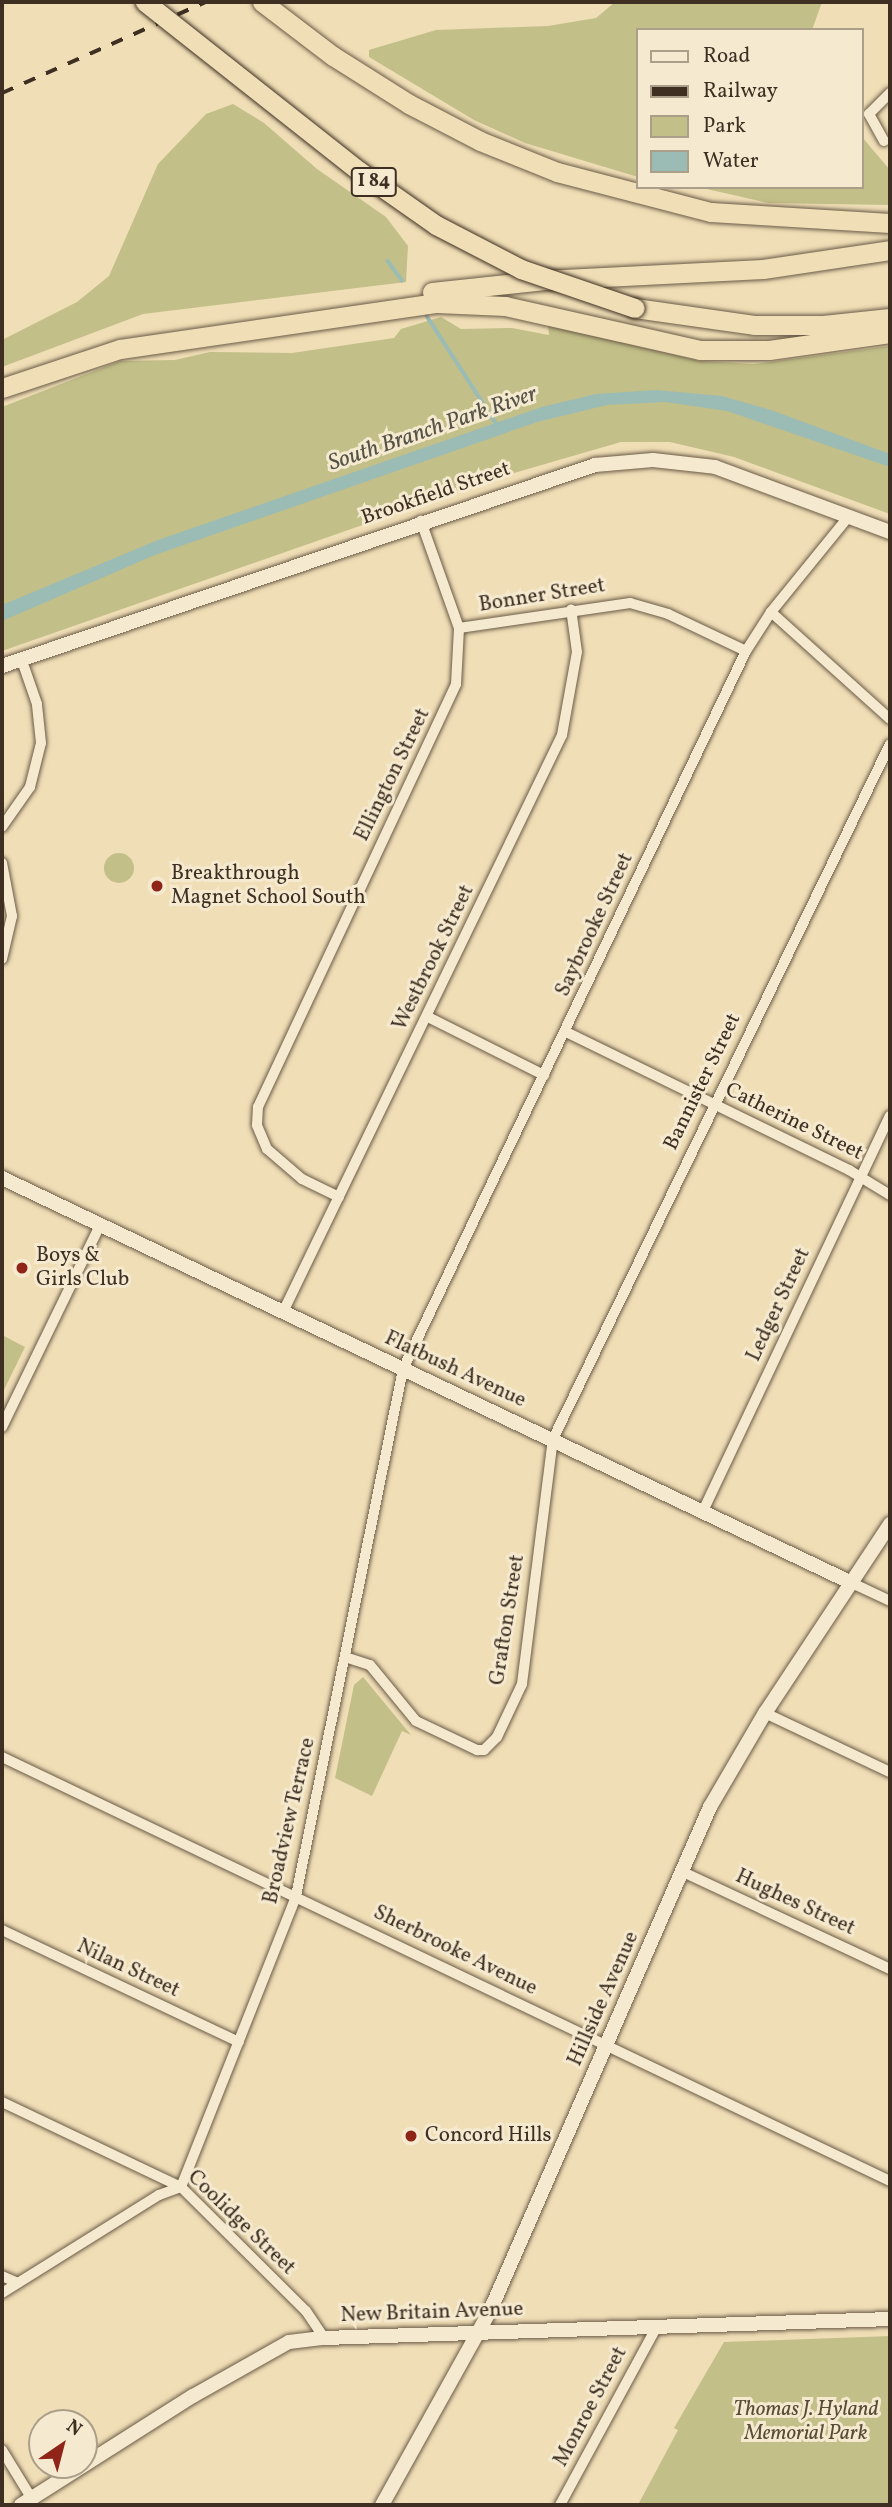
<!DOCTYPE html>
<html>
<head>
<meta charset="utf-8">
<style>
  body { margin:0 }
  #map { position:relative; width:892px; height:2507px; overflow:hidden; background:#f0deb6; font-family:Vollkorn,serif }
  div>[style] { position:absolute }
  .green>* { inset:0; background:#c2bf88 }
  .round { border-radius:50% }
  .water>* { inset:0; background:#9bbbb5 }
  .stream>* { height:3.5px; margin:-1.75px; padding:0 1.75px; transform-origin:1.75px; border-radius:1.75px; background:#9bbbb5 }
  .roads { filter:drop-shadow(0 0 2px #6a5b47) drop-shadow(0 0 2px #6a5b47) }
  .street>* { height:10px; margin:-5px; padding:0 5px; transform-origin:5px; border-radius:5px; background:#f5ead0 }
  .secondary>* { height:14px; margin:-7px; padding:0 7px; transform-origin:7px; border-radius:7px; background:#f5ead0 }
  .highway>* { height:19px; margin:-9.5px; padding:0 9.5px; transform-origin:9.5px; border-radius:9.5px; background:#f0deb6 }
  .rail>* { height:3.5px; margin-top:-1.75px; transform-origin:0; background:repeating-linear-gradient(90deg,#3e2f22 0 12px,transparent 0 24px) }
  .bridges { filter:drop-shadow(0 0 2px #3e2f22) drop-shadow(0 0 2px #3e2f22) }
  .highway-bridge>* { height:19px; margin:-9.5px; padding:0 9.5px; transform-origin:9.5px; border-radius:9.5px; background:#f0deb6 }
  .dots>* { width:19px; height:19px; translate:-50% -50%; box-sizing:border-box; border:4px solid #f5ead0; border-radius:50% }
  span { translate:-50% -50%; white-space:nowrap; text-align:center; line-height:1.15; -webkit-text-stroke:6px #f5ead0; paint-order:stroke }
  .shield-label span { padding:2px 5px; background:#f5ead0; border:2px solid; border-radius:5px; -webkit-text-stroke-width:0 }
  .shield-label { font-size:19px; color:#3e2f22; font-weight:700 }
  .street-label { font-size:21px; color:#3e2f22 }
  .poi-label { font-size:21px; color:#3e2f22 }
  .left { translate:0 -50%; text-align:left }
  .park-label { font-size:21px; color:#584c36; font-style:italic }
  .water-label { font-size:23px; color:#555247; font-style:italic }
  .frame { position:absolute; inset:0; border:4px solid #3e2f22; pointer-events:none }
  .legend { position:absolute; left:636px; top:28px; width:228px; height:161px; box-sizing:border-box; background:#f5ead0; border:2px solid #ac9f8a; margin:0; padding:9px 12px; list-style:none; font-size:21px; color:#3e2f22 }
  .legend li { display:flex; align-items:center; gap:14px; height:35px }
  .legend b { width:35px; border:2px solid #ac9f8a }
  .north { position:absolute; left:28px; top:2409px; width:70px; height:70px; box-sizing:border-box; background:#f5ead0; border:2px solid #ac9f8a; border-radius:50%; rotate:35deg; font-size:19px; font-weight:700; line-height:28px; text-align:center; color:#3e2f22 }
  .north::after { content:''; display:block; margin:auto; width:24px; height:32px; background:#8f2418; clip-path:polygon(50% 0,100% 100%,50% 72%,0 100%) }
</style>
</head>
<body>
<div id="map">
  <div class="green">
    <i style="clip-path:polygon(615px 2px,822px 2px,812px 30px,638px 30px,638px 177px,525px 143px,474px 120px,369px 57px,369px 50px,436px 30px,548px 26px,596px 18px)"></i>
    <i style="clip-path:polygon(233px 104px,264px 123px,317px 169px,386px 217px,408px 246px,406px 282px,143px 314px,2px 367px,2px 340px,77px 302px,109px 276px,158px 164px,206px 114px)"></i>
    <i style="clip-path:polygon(862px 137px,890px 170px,890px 205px,768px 203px,698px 187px,862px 187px)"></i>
    <i style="clip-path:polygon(441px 317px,461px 329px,512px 328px,549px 335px,548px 325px,700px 361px,754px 364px,890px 346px,890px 514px,734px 457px,670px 442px,621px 442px,497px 478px,2px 651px,2px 407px,120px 361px,175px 360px,210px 352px,292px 353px,394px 338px,401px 329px)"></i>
    <i class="round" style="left:104px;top:853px;width:30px;height:30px"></i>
    <i style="clip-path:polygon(2px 1335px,25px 1347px,2px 1394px)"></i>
    <i style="clip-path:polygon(363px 1677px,411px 1735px,402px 1731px,372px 1796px,335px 1778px,354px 1685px)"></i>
    <i style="clip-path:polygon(890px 2336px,890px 2505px,638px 2505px,678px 2430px,674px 2428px,724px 2342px)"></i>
  </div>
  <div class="water">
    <i style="clip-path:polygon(656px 390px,722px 396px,771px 410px,890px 454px,890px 467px,727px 411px,665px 402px,607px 405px,537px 422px,155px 555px,2px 621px,2px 605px,158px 540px,542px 407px,596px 394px)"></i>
  </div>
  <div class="stream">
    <i style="left:388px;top:261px;width:24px;rotate:54deg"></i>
    <i style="left:427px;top:316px;width:131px;rotate:57.2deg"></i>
  </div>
  <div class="roads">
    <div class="street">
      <i style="left:884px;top:141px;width:31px;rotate:-119deg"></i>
      <i style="left:869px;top:114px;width:30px;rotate:-45deg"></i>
      <i style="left:771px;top:612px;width:160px;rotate:42deg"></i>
      <i style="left:459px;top:628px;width:173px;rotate:-8.3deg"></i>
      <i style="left:630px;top:603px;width:40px;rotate:16deg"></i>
      <i style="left:668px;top:614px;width:86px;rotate:25.4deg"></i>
      <i style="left:2px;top:827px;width:49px;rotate:-55deg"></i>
      <i style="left:30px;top:787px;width:45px;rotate:-76deg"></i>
      <i style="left:41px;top:743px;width:39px;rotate:-96deg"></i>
      <i style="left:37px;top:704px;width:49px;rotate:-109.2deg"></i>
      <i style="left:2px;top:863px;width:54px;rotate:79.3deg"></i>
      <i style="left:12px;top:916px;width:44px;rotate:103.1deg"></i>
      <i style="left:428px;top:1017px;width:130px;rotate:26.6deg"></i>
      <i style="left:566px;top:1032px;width:315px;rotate:26deg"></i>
      <i style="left:849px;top:1170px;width:48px;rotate:31.4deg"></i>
      <i style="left:339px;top:1197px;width:41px;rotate:-154.1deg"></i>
      <i style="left:302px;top:1179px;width:46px;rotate:-139.4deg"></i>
      <i style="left:267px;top:1149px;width:26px;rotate:-113deg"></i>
      <i style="left:257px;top:1125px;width:18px;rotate:-87deg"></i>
      <i style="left:258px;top:1107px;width:467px;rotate:-64.9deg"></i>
      <i style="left:456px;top:684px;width:56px;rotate:-86.9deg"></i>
      <i style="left:459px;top:628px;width:114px;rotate:-109.6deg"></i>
      <i style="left:283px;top:1312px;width:641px;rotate:-64.19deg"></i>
      <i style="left:562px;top:735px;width:84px;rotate:-79.8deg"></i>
      <i style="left:577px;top:652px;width:43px;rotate:-97.9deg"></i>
      <i style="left:2px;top:1427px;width:225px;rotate:-64.1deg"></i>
      <i style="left:703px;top:1511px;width:437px;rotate:-64.7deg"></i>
      <i style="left:852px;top:1583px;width:42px;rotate:25.3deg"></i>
      <i style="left:345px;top:1657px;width:26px;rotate:18deg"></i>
      <i style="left:370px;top:1665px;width:72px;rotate:50.6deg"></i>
      <i style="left:416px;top:1721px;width:68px;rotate:25.4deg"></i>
      <i style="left:477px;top:1750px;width:7px"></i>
      <i style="left:484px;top:1750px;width:18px;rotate:-45deg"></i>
      <i style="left:497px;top:1737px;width:59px;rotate:-64.7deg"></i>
      <i style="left:522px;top:1684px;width:247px;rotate:-82.8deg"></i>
      <i style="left:553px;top:1439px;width:772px;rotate:-64.13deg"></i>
      <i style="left:765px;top:1713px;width:138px;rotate:25.3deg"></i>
      <i style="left:2px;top:1757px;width:984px;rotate:25.52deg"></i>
      <i style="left:683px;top:1872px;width:229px;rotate:25.1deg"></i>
      <i style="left:2px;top:1930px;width:262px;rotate:25.3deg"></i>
      <i style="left:2px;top:2102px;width:198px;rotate:25.4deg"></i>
      <i style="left:181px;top:2187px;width:176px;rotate:44.8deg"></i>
      <i style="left:306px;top:2311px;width:32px;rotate:56deg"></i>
      <i style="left:2px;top:2276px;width:17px;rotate:24deg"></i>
      <i style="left:2px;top:2293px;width:185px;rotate:-32deg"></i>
      <i style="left:159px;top:2195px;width:23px;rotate:-20deg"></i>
      <i style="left:181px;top:2187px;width:313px;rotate:-68.4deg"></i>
      <i style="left:296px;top:1896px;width:538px;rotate:-78.52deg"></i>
      <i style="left:403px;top:1369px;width:796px;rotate:-64.47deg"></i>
      <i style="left:746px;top:651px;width:46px;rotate:-57.3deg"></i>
      <i style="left:771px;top:612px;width:124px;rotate:-50.9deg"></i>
      <i style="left:2px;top:2450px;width:57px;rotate:58.5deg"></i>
      <i style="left:560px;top:2505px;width:201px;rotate:-61.5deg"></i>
    </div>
    <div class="secondary">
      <i style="left:2px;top:666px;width:626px;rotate:-18.72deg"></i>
      <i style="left:595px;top:465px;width:58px;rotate:-4.9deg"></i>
      <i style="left:653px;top:460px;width:62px;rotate:6.4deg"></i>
      <i style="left:715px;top:467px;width:187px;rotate:20.4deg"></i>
      <i style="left:2px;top:1178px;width:942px;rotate:25.48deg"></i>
      <i style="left:21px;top:2505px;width:204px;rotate:-32.4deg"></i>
      <i style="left:193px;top:2396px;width:110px;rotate:-29.4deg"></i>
      <i style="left:289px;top:2342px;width:35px;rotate:-7deg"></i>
      <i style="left:324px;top:2338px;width:566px;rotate:-1.92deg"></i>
      <i style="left:382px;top:2505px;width:222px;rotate:-60.9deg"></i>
      <i style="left:490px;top:2311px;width:550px;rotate:-66.42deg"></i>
      <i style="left:710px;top:1807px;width:109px;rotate:-59.7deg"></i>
      <i style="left:765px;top:1713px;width:227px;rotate:-56.5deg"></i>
    </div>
    <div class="highway">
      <i style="left:262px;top:2px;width:89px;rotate:37.3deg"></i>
      <i style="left:333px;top:56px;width:90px;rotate:32.3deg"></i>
      <i style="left:409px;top:104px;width:80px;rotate:27.5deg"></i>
      <i style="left:480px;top:141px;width:83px;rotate:21.9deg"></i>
      <i style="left:557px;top:172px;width:159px;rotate:14.6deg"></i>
      <i style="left:711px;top:212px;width:179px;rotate:3.5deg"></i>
      <i style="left:432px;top:292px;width:113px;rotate:-6.1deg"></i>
      <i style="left:544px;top:280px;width:219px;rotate:-2.9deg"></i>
      <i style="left:763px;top:269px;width:128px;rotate:-8.5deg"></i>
      <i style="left:635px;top:308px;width:120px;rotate:8.1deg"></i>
      <i style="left:754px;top:325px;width:69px"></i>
      <i style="left:823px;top:325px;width:67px;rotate:-6deg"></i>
      <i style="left:2px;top:388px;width:124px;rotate:-18.3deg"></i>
      <i style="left:120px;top:349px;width:320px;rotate:-8.3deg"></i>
      <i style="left:437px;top:303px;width:68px;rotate:2.5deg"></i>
      <i style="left:505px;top:306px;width:200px;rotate:12.7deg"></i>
      <i style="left:700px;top:350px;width:69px"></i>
      <i style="left:769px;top:350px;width:122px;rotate:-8deg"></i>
    </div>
  </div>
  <div class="rail">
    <i style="left:2px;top:93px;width:222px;rotate:-24.1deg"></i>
  </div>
  <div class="bridges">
    <div class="highway-bridge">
      <i style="left:145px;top:2px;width:273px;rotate:38.3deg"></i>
      <i style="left:359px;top:171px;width:94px;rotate:35deg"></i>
      <i style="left:436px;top:225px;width:96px;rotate:27.4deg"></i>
      <i style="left:521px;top:269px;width:120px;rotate:18.9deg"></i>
    </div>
  </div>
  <div class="dots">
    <i style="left:157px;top:886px;background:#8f2418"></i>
    <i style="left:22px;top:1268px;background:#8f2418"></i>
    <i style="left:411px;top:2136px;background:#8f2418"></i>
  </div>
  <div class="shield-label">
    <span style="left:374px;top:182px">I 84</span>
  </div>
  <div class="street-label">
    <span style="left:436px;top:494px;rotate:-19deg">Brookfield Street</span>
    <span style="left:542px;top:596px;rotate:-9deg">Bonner Street</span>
    <span style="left:393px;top:775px;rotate:-64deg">Ellington Street</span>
    <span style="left:595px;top:925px;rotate:-65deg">Saybrooke Street</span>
    <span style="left:434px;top:958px;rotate:-64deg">Westbrook Street</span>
    <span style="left:703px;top:1082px;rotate:-64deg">Bannister Street</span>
    <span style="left:794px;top:1122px;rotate:26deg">Catherine Street</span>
    <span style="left:779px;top:1305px;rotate:-65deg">Ledger Street</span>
    <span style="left:455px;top:1370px;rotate:25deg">Flatbush Avenue</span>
    <span style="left:508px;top:1620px;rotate:-81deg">Grafton Street</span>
    <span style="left:290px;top:1821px;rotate:-77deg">Broadview Terrace</span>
    <span style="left:795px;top:1903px;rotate:25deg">Hughes Street</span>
    <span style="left:455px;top:1951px;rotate:26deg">Sherbrooke Avenue</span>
    <span style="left:128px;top:1969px;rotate:25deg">Nilan Street</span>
    <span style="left:604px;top:1999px;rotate:-66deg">Hillside Avenue</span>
    <span style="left:241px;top:2223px;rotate:44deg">Coolidge Street</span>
    <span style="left:432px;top:2313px;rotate:-2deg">New Britain Avenue</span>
    <span style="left:591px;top:2407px;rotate:-62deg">Monroe Street</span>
  </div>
  <div class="poi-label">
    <span class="left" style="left:171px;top:886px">Breakthrough<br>Magnet School South</span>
    <span class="left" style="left:36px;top:1268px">Boys &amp;<br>Girls Club</span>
    <span class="left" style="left:425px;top:2136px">Concord Hills</span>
  </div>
  <div class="park-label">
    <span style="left:806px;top:2422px">Thomas J. Hyland<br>Memorial Park</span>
  </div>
  <div class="water-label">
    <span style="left:433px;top:429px;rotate:-19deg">South Branch Park River</span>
  </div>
  <div class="frame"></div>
  <ul class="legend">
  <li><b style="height:9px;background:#f5ead0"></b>Road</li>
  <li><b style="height:9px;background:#3e2f22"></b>Railway</li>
  <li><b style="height:19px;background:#c2bf88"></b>Park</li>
  <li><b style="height:19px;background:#9bbbb5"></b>Water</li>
  </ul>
  <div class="north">N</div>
</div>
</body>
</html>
